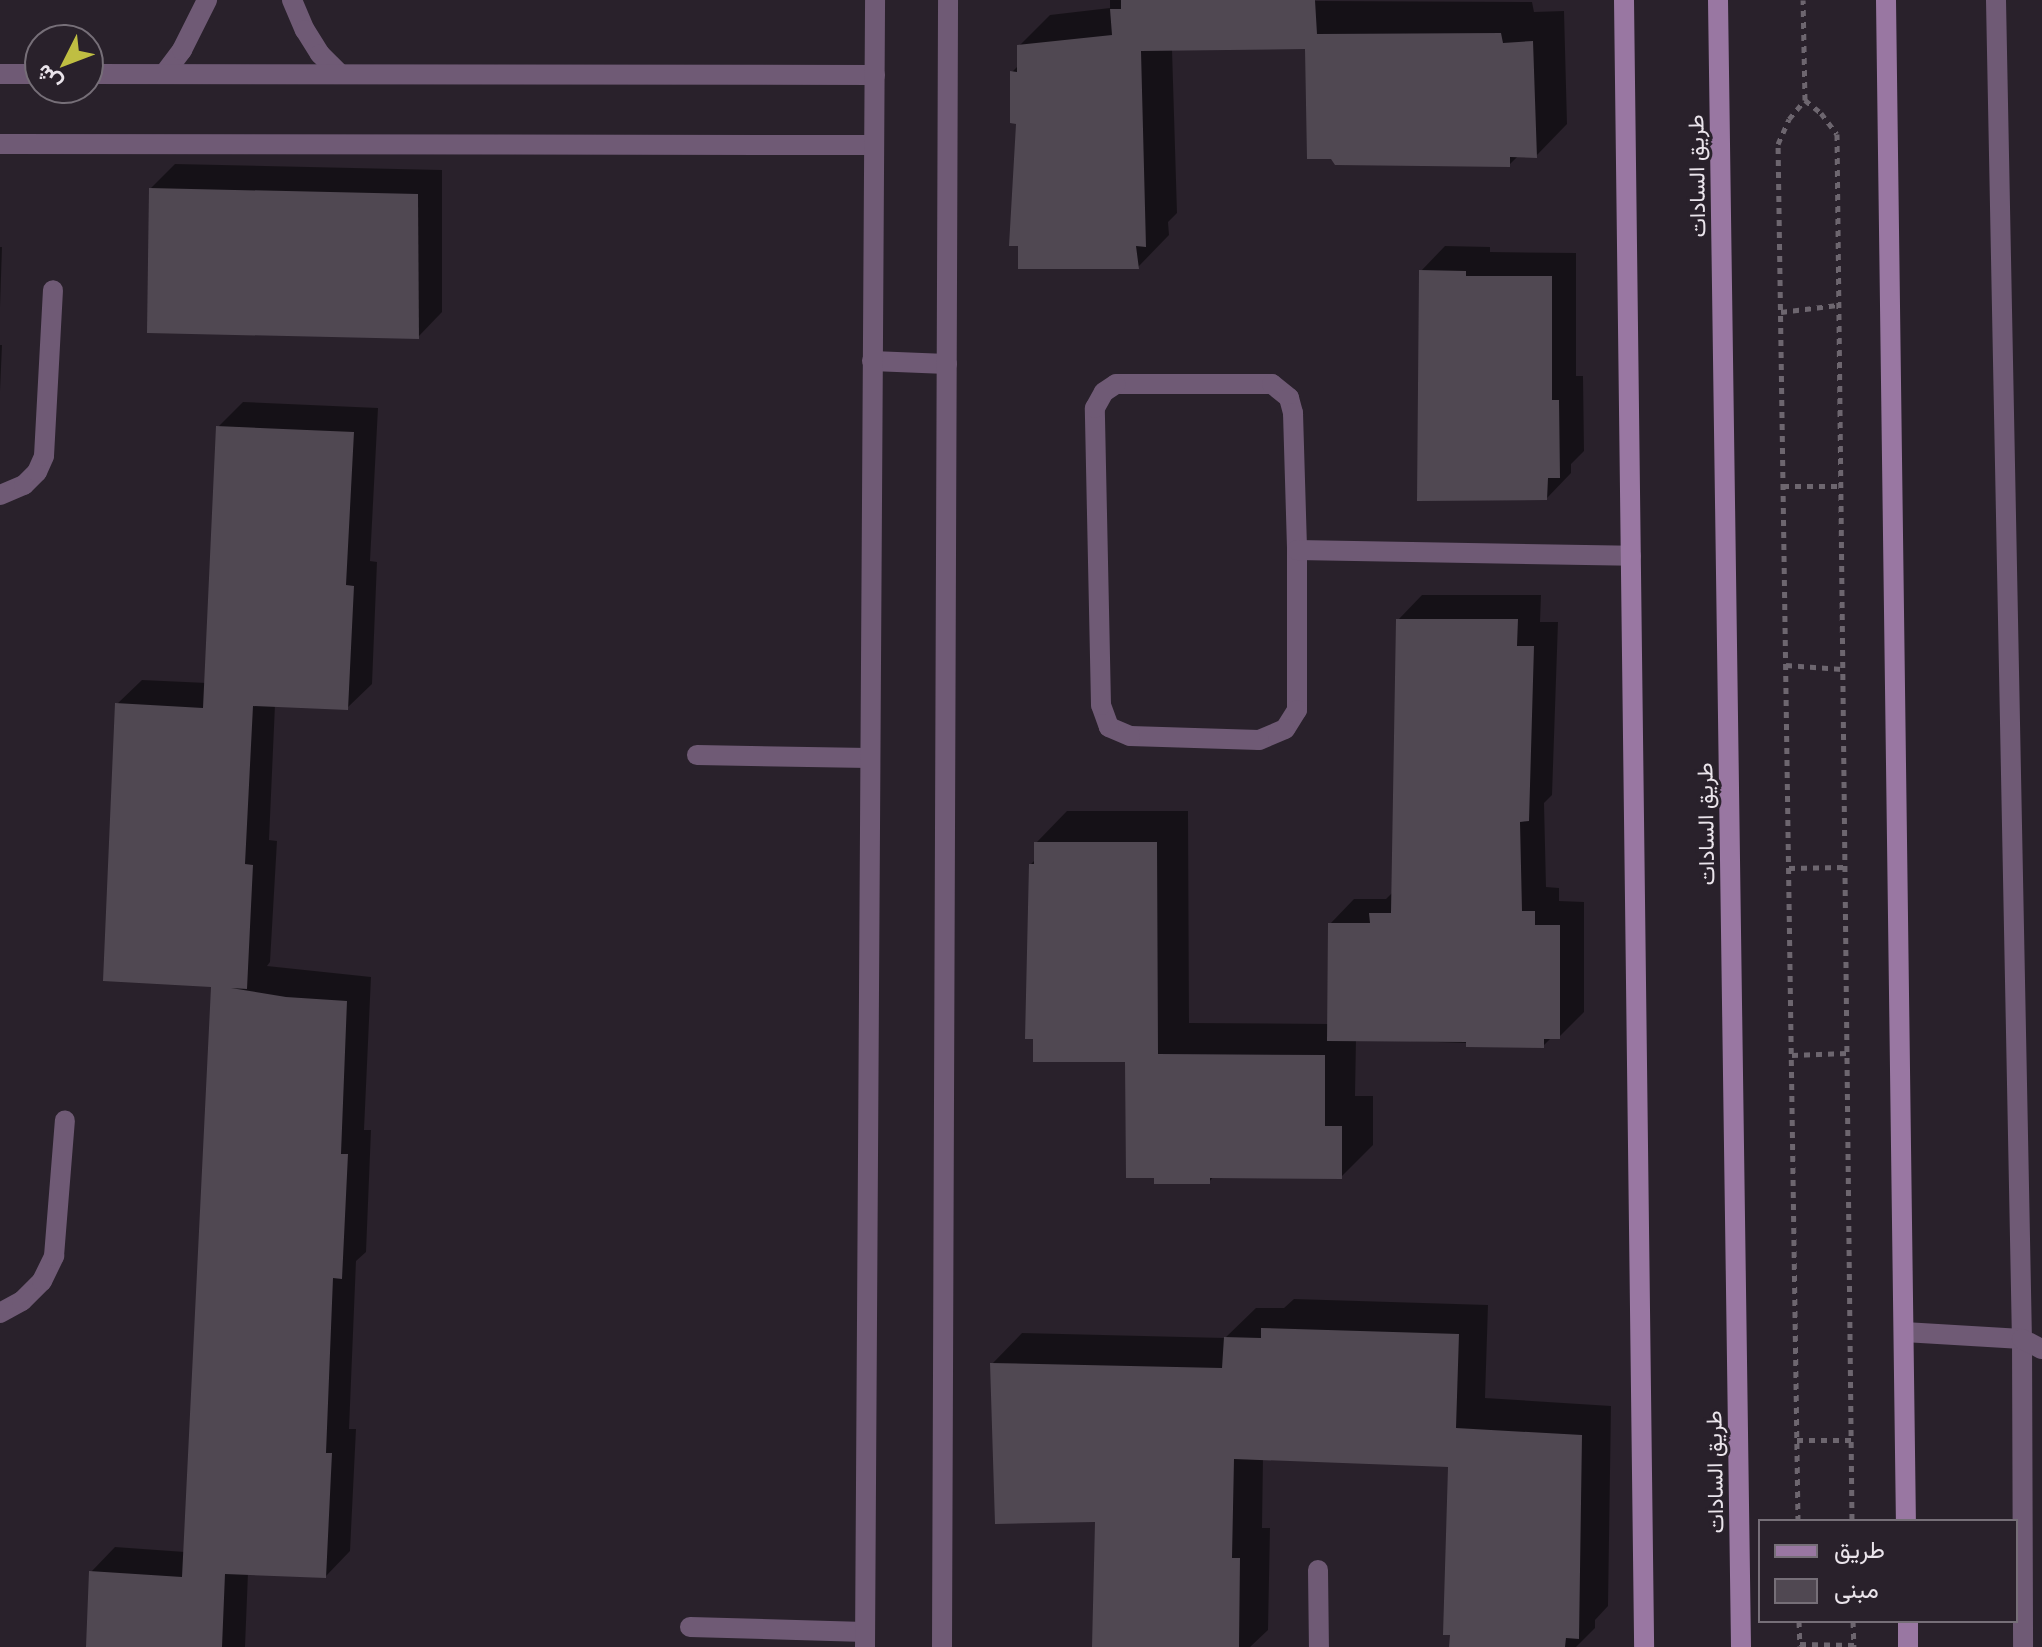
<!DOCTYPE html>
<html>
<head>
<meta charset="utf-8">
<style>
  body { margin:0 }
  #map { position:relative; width:2042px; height:1647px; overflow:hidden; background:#29212b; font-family:"Noto Sans",Vazirmatn,sans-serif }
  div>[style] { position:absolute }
  .shadow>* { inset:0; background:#0007 }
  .building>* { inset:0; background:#504852 }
  .path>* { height:5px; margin-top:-2.5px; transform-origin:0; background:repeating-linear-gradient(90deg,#6d666f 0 6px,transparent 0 12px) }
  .lane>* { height:20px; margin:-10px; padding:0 10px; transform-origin:10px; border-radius:10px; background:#6f5a75 }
  .street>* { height:20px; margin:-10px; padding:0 10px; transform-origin:10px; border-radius:10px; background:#6f5a75 }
  .secondary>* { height:20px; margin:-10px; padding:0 10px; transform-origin:10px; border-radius:10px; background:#9977a2 }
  span { translate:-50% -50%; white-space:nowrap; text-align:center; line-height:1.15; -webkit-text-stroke:6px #29212b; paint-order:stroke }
  .street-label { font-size:22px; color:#eae4eb }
  .legend { position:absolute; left:1758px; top:1519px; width:260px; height:104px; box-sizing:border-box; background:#29212b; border:2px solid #766f78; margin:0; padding:10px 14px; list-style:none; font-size:24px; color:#eae4eb }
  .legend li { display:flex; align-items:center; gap:16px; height:40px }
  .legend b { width:40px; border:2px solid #766f78 }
  .north { position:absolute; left:24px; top:24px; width:80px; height:80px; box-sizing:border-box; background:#29212b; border:2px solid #766f78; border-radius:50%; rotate:228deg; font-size:22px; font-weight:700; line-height:32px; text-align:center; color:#eae4eb }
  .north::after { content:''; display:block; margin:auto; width:28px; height:36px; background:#bfbe42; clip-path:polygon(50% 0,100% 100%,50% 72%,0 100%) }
</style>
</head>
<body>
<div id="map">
  <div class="shadow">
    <i style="clip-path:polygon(1110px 0,1532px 2px,1534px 12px,1564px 11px,1567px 124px,1536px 156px,1519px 155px,1509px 165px,1307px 47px,1172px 49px,1177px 213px,1168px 222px,1169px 235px,1138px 267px,1018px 122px,1012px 72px,1019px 65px,1019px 46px,1050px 15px,1110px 8px)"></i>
    <i style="clip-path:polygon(175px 164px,442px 170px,442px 312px,418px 337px,151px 188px)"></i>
    <i style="clip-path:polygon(1445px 246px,1490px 247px,1490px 252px,1576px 253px,1576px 376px,1583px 376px,1584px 451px,1571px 464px,1571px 473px,1547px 498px,1421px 271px)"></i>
    <i style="clip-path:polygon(0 247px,2px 247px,0 307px)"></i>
    <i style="clip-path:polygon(0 345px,2px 345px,0 391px)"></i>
    <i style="clip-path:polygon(243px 402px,378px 408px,370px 561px,377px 562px,372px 684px,347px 708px,275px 705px,269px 840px,277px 841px,270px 962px,267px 966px,371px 977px,364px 1130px,371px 1130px,366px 1252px,356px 1261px,349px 1429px,356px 1429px,350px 1551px,326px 1576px,248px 1573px,245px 1647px,87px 1647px,91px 1572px,115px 1547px,185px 1552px,213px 985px,117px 704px,142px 680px,207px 683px,218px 427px)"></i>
    <i style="clip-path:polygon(1422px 595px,1541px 595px,1540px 622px,1558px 622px,1552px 795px,1544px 803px,1546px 887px,1559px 888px,1559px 901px,1584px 902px,1584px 1012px,1559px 1037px,1552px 1037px,1543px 1046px,1356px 1039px,1355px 1096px,1373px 1096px,1373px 1145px,1341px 1177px,1214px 1176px,1209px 1182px,1127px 1060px,1031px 864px,1036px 859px,1036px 843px,1067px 811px,1188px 811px,1189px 1023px,1329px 1024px,1330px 924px,1354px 899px,1386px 899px,1393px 892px,1398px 620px)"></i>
    <i style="clip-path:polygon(1294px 1299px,1488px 1305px,1485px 1398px,1611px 1406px,1608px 1606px,1595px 1620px,1595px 1628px,1576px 1647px,1451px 1647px,1450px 1465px,1263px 1458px,1262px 1528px,1270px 1528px,1268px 1630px,1250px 1647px,1094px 1647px,1097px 1520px,992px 1364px,1022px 1333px,1225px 1338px,1256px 1308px,1284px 1308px)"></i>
  </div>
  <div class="building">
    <i style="clip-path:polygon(1121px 0,1315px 0,1317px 34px,1501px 33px,1503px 43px,1533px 41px,1537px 158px,1510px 157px,1510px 167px,1335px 165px,1331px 159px,1307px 159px,1305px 49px,1141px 51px,1146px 247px,1136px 246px,1139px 269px,1018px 269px,1018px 246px,1009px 246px,1016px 124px,1010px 123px,1010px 71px,1017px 72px,1017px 45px,1112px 35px,1110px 9px,1121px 9px)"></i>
    <i style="clip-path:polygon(149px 188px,418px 194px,419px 339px,147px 333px)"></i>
    <i style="clip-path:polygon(1419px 270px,1466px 271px,1466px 276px,1552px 276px,1552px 400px,1559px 400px,1560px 478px,1548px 478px,1547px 500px,1417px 501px)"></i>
    <i style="clip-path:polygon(216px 426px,354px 432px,346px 585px,354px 586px,348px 710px,253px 706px,245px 864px,253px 865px,247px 989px,231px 988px,286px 997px,347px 1001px,341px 1154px,348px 1154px,342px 1279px,333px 1278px,326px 1453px,332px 1453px,326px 1578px,225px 1574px,222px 1647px,86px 1647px,89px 1571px,182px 1577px,211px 987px,103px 981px,115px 703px,203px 708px)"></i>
    <i style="clip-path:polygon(1396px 619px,1518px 619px,1517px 646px,1534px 646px,1529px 821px,1520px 822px,1522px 911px,1535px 911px,1535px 925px,1560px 925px,1560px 1039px,1544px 1039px,1544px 1048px,1466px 1047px,1466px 1042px,1327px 1041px,1328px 923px,1370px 923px,1369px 913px,1391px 913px)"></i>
    <i style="clip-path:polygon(1034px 842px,1157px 842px,1158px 1054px,1325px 1055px,1325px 1126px,1342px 1126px,1342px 1179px,1210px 1178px,1210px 1184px,1154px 1184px,1154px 1178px,1126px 1178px,1125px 1062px,1033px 1062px,1033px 1039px,1025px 1039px,1029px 864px,1034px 864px)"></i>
    <i style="clip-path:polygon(1261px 1328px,1459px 1334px,1456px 1428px,1582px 1435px,1579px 1639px,1566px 1638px,1565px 1647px,1449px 1647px,1450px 1635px,1443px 1635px,1448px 1467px,1234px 1459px,1232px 1558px,1240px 1558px,1239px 1647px,1092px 1647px,1095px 1522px,995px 1524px,990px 1363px,1222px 1368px,1224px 1337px,1261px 1338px)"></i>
  </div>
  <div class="path">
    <i style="left:1805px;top:100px;width:21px;rotate:39deg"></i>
    <i style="left:1821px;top:113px;width:26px;rotate:53deg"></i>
    <i style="left:1837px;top:134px;width:1387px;rotate:89.38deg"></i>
    <i style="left:1781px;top:312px;width:57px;rotate:-7deg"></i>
    <i style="left:1783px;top:486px;width:56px"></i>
    <i style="left:1786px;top:665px;width:56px;rotate:4.1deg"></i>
    <i style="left:1789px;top:868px;width:55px;rotate:-1deg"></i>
    <i style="left:1792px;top:1055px;width:55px;rotate:-2.1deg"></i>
    <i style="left:1797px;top:1440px;width:54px"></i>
    <i style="left:1798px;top:1521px;width:1377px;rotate:-90.83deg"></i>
    <i style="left:1778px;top:144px;width:27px;rotate:-66deg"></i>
    <i style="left:1789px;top:119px;width:25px;rotate:-50deg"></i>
    <i style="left:1805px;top:100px;width:100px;rotate:-91.1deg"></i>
    <i style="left:1799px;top:1621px;width:25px;rotate:88deg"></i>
    <i style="left:1853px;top:1621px;width:26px;rotate:88deg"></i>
    <i style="left:1800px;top:1644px;width:54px;rotate:1.1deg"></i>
  </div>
  <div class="lane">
    <i style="left:292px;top:0;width:33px;rotate:67deg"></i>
    <i style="left:305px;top:30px;width:28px;rotate:58deg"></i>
    <i style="left:320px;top:54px;width:28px;rotate:45deg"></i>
    <i style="left:164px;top:74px;width:30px;rotate:-53deg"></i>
    <i style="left:182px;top:50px;width:56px;rotate:-63.4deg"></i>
    <i style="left:1116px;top:384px;width:156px"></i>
    <i style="left:1272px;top:384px;width:22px;rotate:39deg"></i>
    <i style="left:1289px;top:398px;width:16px;rotate:75deg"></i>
    <i style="left:1293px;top:413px;width:137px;rotate:88.3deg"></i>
    <i style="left:1297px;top:550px;width:160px;rotate:90deg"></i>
    <i style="left:1297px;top:710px;width:22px;rotate:122deg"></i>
    <i style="left:1285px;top:729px;width:28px;rotate:157deg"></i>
    <i style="left:1259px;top:740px;width:129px;rotate:-178.2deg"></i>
    <i style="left:1130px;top:736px;width:23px;rotate:-157deg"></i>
    <i style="left:1109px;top:727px;width:23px;rotate:-110deg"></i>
    <i style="left:1101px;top:705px;width:297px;rotate:-91.2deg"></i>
    <i style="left:1095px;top:408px;width:18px;rotate:-61deg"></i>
    <i style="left:1104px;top:392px;width:14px;rotate:-34deg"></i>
    <i style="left:0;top:495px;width:26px;rotate:-23deg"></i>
    <i style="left:24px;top:485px;width:18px;rotate:-45deg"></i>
    <i style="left:37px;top:472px;width:17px;rotate:-66deg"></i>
    <i style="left:44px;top:456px;width:166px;rotate:-86.9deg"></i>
    <i style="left:1297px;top:550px;width:334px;rotate:1deg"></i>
    <i style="left:697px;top:755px;width:172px;rotate:1deg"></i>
    <i style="left:0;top:1313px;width:25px;rotate:-29deg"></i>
    <i style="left:22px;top:1301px;width:28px;rotate:-45deg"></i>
    <i style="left:42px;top:1281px;width:28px;rotate:-64deg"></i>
    <i style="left:54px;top:1256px;width:136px;rotate:-85.4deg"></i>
    <i style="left:1318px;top:1570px;width:77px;rotate:89.3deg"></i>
    <i style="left:690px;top:1627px;width:175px;rotate:1.6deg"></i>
  </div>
  <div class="street">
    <i style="left:1996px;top:0;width:1339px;rotate:88.89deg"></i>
    <i style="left:2022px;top:1339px;width:308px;rotate:89.8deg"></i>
    <i style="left:0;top:74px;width:40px"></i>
    <i style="left:88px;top:74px;width:787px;rotate:0.07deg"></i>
    <i style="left:0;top:144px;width:874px;rotate:0.07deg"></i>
    <i style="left:872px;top:361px;width:75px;rotate:2.3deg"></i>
    <i style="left:1904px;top:1332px;width:118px;rotate:3.4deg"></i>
    <i style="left:2022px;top:1339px;width:22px;rotate:27deg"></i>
    <i style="left:865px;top:1647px;width:1647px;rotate:-89.65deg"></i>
    <i style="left:942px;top:1647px;width:1647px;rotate:-89.79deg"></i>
  </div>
  <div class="secondary">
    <i style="left:1624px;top:0;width:1647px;rotate:89.3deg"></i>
    <i style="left:1718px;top:0;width:1647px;rotate:89.2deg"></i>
    <i style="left:1886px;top:0;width:1521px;rotate:89.25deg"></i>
    <i style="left:1908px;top:1621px;width:26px;rotate:90deg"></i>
  </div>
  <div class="street-label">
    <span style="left:1696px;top:176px;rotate:-91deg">طريق السادات</span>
    <span style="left:1705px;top:824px;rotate:-91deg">طريق السادات</span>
    <span style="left:1714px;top:1472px;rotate:-91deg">طريق السادات</span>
  </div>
  <ul class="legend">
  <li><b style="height:10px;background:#9977a2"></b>طريق</li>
  <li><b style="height:22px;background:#504852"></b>مبنى</li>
  </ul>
  <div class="north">ش</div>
</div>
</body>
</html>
